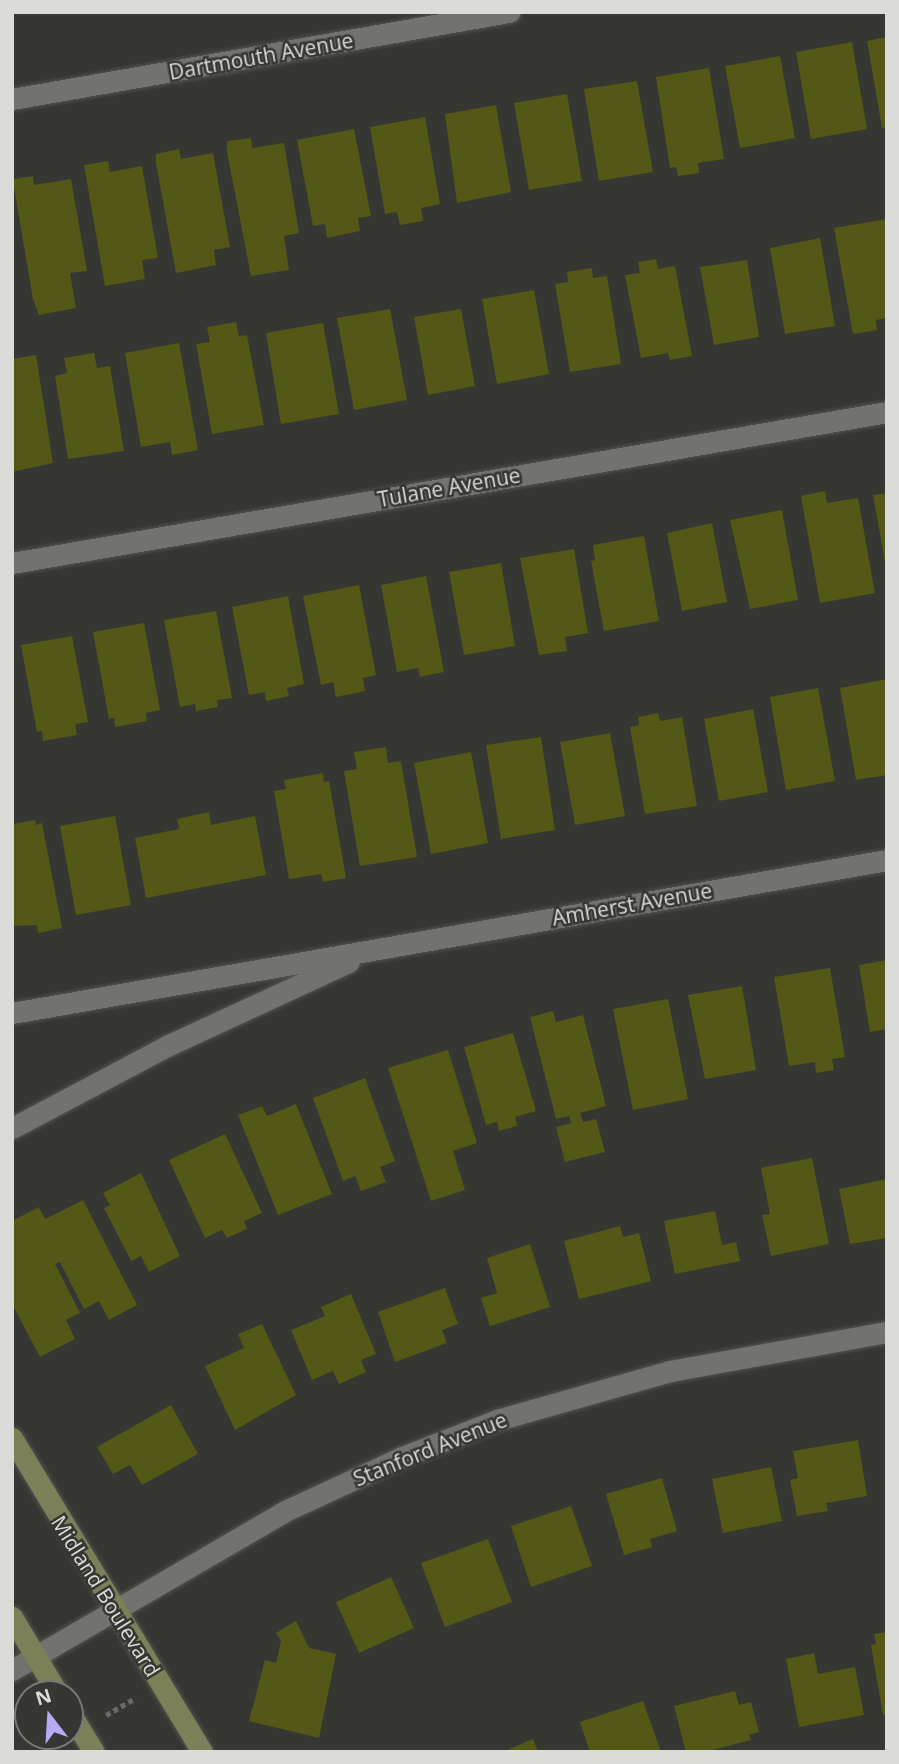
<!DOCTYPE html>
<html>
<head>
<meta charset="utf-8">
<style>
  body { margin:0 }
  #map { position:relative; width:899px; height:1764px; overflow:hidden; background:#363632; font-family:"Open Sans",sans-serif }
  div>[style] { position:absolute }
  .building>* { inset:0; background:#535816 }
  .path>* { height:4.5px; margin-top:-2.25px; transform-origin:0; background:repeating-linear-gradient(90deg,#696965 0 5px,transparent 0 8.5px) }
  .roads { filter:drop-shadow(0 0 2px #52534f) drop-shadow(0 0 2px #52534f) }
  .street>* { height:21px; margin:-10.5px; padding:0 10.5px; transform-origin:10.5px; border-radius:10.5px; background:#72736e }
  .secondary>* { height:21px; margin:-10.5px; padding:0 10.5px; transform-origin:10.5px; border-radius:10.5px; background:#7c7f58 }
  span { translate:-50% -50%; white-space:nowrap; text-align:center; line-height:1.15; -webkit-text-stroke:5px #363632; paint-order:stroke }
  .street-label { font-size:21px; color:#dbdcd9 }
  .frame { position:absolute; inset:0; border:14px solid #dbdcd9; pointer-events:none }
  .north { position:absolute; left:14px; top:1680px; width:70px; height:70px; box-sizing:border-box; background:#363632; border:2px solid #787875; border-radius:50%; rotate:343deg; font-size:19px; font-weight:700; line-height:28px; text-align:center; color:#dbdcd9 }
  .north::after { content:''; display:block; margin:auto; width:24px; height:32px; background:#baaaf6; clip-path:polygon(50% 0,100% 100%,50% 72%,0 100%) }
</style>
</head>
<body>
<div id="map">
  <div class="building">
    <i style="clip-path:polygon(887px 37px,887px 127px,882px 128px,867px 41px)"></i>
    <i style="clip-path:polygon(852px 42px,867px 129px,811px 139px,796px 52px)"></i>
    <i style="clip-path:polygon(780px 56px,795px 138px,740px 148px,725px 66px)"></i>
    <i style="clip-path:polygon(709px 68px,724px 159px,698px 163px,699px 173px,678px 176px,676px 167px,670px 168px,656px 77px)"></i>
    <i style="clip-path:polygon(637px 81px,653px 172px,599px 181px,584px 89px)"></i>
    <i style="clip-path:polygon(567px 94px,582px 181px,529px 190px,514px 103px)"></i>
    <i style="clip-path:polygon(496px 105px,511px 192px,457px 203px,445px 114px)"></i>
    <i style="clip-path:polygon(425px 117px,440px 204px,421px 208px,423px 221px,400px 225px,397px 212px,385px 214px,370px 127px)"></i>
    <i style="clip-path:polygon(354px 129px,371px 216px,358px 218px,360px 231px,327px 238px,325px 224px,313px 226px,297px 140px)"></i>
    <i style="clip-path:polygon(251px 138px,252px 148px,284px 143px,299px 233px,284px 236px,289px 270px,251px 276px,227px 152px,227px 141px)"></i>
    <i style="clip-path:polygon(179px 149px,181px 159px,213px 153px,230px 247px,214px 250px,216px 265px,176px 273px,156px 163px,156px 154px)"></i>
    <i style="clip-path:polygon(108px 161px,110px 172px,142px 166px,158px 258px,142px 260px,145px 279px,105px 286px,84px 165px)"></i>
    <i style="clip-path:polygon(33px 176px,34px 185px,71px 179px,87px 271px,70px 273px,76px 308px,39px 315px,33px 299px,14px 188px,14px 179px)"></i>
    <i style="clip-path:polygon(887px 219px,887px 318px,876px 320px,877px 330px,853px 334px,834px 228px)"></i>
    <i style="clip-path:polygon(820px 238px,835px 326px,785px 334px,770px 248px)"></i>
    <i style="clip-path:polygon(656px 259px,658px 269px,675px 266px,692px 356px,670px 360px,668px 353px,641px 358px,625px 275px,640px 273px,638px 262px)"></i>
    <i style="clip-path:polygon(747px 260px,759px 337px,714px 345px,700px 267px)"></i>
    <i style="clip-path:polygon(592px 268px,593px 278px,607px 276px,621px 364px,570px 372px,555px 284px,568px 282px,567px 272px)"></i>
    <i style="clip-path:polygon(534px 290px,549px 374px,497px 384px,482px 299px)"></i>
    <i style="clip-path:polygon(390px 309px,407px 400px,354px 410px,337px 318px)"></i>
    <i style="clip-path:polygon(461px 309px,475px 386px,428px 395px,414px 317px)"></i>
    <i style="clip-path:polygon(236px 322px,239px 336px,247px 335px,264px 425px,212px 434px,196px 344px,210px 342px,207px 327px)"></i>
    <i style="clip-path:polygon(323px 323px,339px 414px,281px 424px,266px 333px)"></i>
    <i style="clip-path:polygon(179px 343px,198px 450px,172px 455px,170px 442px,141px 447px,125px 353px)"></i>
    <i style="clip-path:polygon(94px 353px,97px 368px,110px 366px,124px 451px,68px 459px,55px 376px,67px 373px,64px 358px)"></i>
    <i style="clip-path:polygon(36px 355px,53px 463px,12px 472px,12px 359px)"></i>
    <i style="clip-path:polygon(825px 491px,827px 503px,858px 498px,875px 593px,820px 603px,801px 496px)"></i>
    <i style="clip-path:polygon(887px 493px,887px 562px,885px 562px,873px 495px)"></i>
    <i style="clip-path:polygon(782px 510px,798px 600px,750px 609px,730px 520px)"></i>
    <i style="clip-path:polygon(712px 523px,727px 602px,682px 611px,667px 533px)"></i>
    <i style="clip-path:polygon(644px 536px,659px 621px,604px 631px,591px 561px,595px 560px,593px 545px)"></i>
    <i style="clip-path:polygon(574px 549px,588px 633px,565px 637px,567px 651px,539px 655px,520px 558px)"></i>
    <i style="clip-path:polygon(501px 563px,515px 646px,464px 655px,449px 572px)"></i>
    <i style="clip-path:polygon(426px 576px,444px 672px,420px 677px,418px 668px,397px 672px,381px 585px)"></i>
    <i style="clip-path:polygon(359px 585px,376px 675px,363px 678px,365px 691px,336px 697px,333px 682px,321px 685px,303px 596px)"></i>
    <i style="clip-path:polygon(288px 596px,304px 684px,287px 688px,289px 696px,266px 701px,265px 692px,249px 695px,232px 607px)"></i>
    <i style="clip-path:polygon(216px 611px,232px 698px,217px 700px,218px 707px,196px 711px,195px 704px,180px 707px,164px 620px)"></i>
    <i style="clip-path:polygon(144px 623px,160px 710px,146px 713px,147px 721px,115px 727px,114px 718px,109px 719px,93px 632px)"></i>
    <i style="clip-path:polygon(72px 636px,88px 722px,75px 724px,77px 735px,43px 741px,42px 731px,37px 732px,21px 645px)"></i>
    <i style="clip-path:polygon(887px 679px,887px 775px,856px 780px,840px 688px)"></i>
    <i style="clip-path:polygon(818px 688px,835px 781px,786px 790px,770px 697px)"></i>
    <i style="clip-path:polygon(753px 709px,768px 792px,719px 801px,704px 719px)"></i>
    <i style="clip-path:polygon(658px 713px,660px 721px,682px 717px,697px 806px,645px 814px,630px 727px,639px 725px,638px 717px)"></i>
    <i style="clip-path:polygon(610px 733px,625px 816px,575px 825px,560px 742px)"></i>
    <i style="clip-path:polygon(541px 737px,555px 830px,501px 839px,486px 745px)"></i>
    <i style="clip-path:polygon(386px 747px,388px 763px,401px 761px,417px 857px,360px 866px,344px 771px,357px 769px,354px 752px)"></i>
    <i style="clip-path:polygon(471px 752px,488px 843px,431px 854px,414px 763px)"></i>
    <i style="clip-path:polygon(323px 773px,324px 782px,329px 781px,346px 878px,323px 882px,321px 874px,289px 879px,274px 791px,286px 789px,284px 780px)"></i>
    <i style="clip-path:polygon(209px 812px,211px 825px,255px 816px,266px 875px,146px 898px,135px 838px,179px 829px,177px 819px)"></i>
    <i style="clip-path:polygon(115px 816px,131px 905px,76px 915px,60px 826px)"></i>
    <i style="clip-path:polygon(35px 820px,36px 825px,42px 823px,62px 928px,38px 933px,37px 925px,12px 926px,13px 824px)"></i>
    <i style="clip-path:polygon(887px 960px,887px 1029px,870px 1032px,859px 965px)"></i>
    <i style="clip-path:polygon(830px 968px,845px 1057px,832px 1059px,834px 1070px,816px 1073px,815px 1062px,789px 1066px,774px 977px)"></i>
    <i style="clip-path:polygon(742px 986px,756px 1070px,705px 1079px,688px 995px)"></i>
    <i style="clip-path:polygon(668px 999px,688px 1099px,633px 1110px,613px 1009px)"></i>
    <i style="clip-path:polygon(553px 1011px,556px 1022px,583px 1015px,606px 1106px,580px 1113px,583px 1122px,596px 1119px,605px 1152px,565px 1162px,556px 1127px,571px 1123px,569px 1116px,556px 1119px,530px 1017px)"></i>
    <i style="clip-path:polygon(513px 1033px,536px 1111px,515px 1117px,517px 1126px,499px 1131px,497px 1122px,486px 1125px,464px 1047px)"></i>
    <i style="clip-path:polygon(448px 1050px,477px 1143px,453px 1151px,465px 1190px,431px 1201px,388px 1068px)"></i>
    <i style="clip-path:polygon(365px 1078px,395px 1161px,380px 1167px,386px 1182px,361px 1191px,355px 1176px,343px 1181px,313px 1098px)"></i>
    <i style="clip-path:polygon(296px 1104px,332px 1194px,278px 1215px,238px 1115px,262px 1106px,267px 1116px)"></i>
    <i style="clip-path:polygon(225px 1134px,262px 1213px,244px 1221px,247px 1229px,227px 1238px,222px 1230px,205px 1238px,169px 1160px)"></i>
    <i style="clip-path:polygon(812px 1158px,829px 1244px,771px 1256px,762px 1215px,770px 1214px,761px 1168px)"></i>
    <i style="clip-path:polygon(141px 1173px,180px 1256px,149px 1272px,141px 1256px,131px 1261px,104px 1208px,110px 1205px,103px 1193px)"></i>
    <i style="clip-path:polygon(887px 1179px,887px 1238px,850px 1244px,839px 1189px)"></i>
    <i style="clip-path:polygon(83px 1200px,137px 1305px,109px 1320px,99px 1301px,84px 1309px,60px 1262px,55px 1264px,80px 1313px,66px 1320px,75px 1339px,40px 1357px,12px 1304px,12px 1221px,39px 1207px,45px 1219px)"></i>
    <i style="clip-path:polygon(715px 1211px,722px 1245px,736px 1242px,740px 1261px,675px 1274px,664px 1221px)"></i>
    <i style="clip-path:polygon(620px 1226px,623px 1237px,639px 1233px,651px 1281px,579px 1299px,564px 1241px)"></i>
    <i style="clip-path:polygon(530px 1244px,550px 1307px,490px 1326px,481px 1298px,497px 1293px,487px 1258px)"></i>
    <i style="clip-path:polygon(445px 1288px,458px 1324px,442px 1330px,447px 1343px,395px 1362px,378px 1312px)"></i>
    <i style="clip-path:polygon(351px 1294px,376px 1354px,361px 1360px,366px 1372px,339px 1384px,333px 1371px,312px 1380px,291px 1330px,325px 1316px,321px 1307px)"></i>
    <i style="clip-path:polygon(262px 1324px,296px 1395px,235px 1430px,205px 1366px,244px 1348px,238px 1334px)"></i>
    <i style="clip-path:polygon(171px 1405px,198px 1454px,142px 1485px,130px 1465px,113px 1474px,97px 1447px)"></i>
    <i style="clip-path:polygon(858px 1440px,867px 1496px,826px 1503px,828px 1511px,797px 1516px,790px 1480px,798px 1478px,793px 1451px)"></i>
    <i style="clip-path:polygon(771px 1467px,782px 1521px,723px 1533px,712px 1479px)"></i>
    <i style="clip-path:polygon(662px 1478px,677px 1531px,650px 1539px,652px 1547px,624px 1555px,606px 1494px)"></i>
    <i style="clip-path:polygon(571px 1506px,592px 1566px,531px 1587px,511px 1526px)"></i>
    <i style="clip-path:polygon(488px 1539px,512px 1602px,445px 1627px,421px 1563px)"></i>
    <i style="clip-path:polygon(391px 1577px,414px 1628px,359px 1653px,336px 1602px)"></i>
    <i style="clip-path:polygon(296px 1621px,309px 1648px,336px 1654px,319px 1738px,249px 1721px,265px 1660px,276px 1663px,281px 1641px,276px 1633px)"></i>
    <i style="clip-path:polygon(887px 1632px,887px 1715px,883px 1715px,871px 1645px,876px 1644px,874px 1634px)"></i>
    <i style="clip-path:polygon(814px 1653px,818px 1674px,855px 1667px,864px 1715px,799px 1727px,786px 1659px)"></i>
    <i style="clip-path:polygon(735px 1691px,739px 1705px,751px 1702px,759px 1732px,749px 1735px,751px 1740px,705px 1752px,686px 1752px,674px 1706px)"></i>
    <i style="clip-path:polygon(643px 1701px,661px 1752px,590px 1752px,580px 1722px)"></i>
    <i style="clip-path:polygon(533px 1739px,538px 1752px,503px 1752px)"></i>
  </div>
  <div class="path">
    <i style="left:106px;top:1715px;width:34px;rotate:-30deg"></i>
  </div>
  <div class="roads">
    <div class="street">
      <i style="left:12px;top:99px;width:505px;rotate:-9.93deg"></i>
      <i style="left:12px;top:563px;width:888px;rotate:-9.79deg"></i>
      <i style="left:12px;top:1013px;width:888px;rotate:-9.92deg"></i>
      <i style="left:12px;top:1128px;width:178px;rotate:-27.9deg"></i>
      <i style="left:169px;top:1045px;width:198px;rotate:-24.8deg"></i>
      <i style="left:12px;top:1670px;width:314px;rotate:-30.2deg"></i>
      <i style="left:283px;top:1512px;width:131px;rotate:-24.8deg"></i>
      <i style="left:402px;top:1457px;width:102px;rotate:-21.3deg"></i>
      <i style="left:497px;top:1420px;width:180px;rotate:-15.8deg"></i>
      <i style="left:670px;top:1371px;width:220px;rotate:-10.2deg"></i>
    </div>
    <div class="secondary">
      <i style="left:12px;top:1438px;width:367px;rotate:58.8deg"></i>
      <i style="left:12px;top:1617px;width:90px;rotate:59.1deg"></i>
      <i style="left:70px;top:1713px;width:46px;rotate:58.4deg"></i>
    </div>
  </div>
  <div class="street-label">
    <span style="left:261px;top:56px;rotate:-10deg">Dartmouth Avenue</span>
    <span style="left:449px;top:487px;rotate:-10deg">Tulane Avenue</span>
    <span style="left:632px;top:904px;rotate:-10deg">Amherst Avenue</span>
    <span style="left:430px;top:1449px;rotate:-22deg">Stanford Avenue</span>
    <span style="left:106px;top:1596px;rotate:58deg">Midland Boulevard</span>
  </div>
  <div class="frame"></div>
  <div class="north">N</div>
</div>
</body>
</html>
